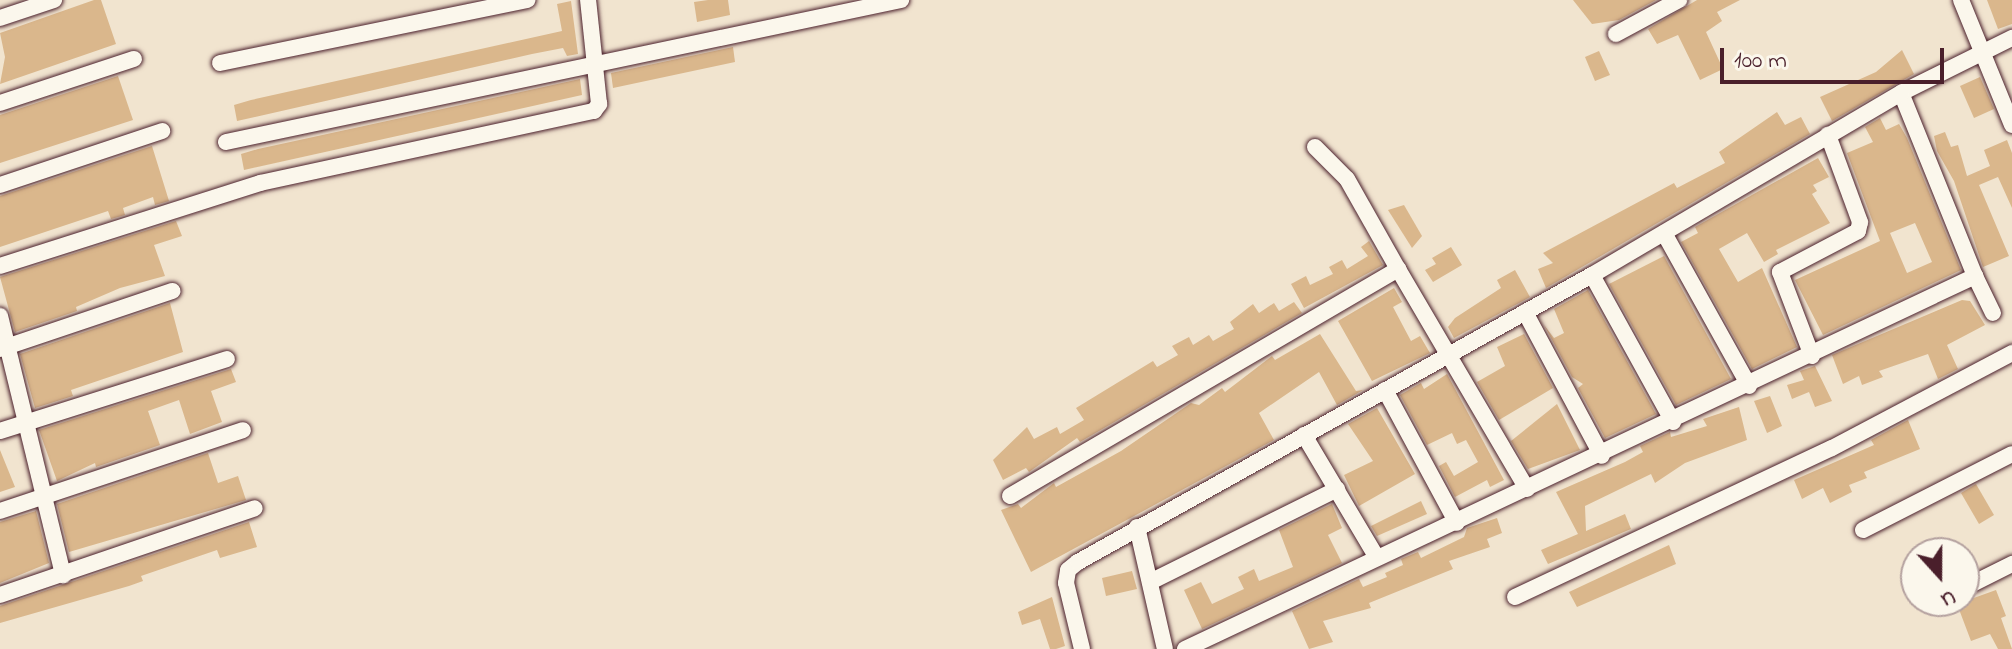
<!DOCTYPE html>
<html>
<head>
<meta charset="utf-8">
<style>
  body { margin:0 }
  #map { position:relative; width:2012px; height:649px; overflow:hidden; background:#f1e4cf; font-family:"Indie Flower",sans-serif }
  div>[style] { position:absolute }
  .building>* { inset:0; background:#dab78c }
  .roads { filter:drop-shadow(0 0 2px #4a1f2b) drop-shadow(0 0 2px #4a1f2b) }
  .minor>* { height:16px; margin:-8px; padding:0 8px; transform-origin:8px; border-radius:8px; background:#fbf7ec }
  span { translate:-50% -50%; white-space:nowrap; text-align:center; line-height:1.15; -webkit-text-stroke:7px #fbf7ec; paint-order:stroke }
  .north { position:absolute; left:1900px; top:537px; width:80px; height:80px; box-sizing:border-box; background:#fbf7ec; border:2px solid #b4a19f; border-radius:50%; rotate:159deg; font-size:22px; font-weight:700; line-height:32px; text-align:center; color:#4a1f2b }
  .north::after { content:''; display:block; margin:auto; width:28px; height:36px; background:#4a1f2b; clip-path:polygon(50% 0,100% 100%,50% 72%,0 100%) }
  .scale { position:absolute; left:1720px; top:48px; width:224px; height:36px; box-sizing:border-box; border:4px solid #4a1f2b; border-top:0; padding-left:10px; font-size:24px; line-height:28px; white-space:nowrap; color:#4a1f2b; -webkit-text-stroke:6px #fbf7ec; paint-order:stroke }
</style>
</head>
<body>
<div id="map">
  <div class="building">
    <i style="clip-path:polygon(94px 0,101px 0,116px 44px,0 84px,5px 57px,0 33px)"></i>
    <i style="clip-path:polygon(708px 0,728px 0,730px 15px,697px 22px,694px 2px)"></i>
    <i style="clip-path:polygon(1573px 0,1656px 0,1619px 20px,1592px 24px)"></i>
    <i style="clip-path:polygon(1697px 0,1740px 0,1717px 12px,1722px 21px,1706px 32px,1723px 69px,1700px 80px,1678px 35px,1657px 44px,1648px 29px)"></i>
    <i style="clip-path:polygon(1987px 0,2012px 0,2012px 24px,1998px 29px)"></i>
    <i style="clip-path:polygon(571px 1px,578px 54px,567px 56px,563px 48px,532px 54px,237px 121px,234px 105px,251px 100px,562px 31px,557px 4px)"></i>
    <i style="clip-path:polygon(733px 47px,735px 62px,613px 88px,611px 73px)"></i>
    <i style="clip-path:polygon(1902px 50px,1914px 74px,1832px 121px,1820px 97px,1876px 72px)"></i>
    <i style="clip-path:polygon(1599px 51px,1610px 75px,1595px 81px,1585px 57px)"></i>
    <i style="clip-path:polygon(118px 76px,133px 120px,0 163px,0 115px)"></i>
    <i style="clip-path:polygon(1980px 77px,1994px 109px,1974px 118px,1960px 86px)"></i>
    <i style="clip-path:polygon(580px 79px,582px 95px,244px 170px,241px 154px,258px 149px)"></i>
    <i style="clip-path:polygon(1777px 112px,1785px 125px,1801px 117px,1810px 134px,1546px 288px,1538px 269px,1553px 263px,1543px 253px,1674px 183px,1677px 188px,1725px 163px,1719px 152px)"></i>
    <i style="clip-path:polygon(evenodd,1880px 118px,1886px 130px,1899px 124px,1907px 138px,1961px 270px,1823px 335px,1795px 280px,1880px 241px,1847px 153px,1873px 142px,1865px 127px,1880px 118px,1915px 223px,1932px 262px,1907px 273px,1890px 233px,1915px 223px)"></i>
    <i style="clip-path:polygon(1945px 132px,1951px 147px,1958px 145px,1967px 176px,1990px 166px,1984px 150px,2007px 140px,2012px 153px,2012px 208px,1998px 177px,1979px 185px,2009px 256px,1983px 267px,1954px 181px,1937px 151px,1934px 136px)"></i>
    <i style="clip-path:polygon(152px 146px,169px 201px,155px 205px,153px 197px,123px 208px,125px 215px,111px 219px,108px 211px,0 247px,0 196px)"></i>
    <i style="clip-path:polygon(1818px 158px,1829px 177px,1813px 185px,1817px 191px,1812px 194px,1830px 223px,1776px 250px,1778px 254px,1764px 262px,1747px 233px,1719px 249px,1738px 282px,1762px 268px,1797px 347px,1752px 369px,1681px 242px,1698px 233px,1695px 227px)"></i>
    <i style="clip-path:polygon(1404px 205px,1422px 236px,1412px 248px,1388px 210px)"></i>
    <i style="clip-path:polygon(176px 221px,182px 236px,154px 245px,165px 276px,120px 288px,76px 307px,77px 311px,15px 332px,0 277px)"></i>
    <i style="clip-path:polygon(1369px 241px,1383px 265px,1304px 308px,1291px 284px,1306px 276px,1310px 285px,1333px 274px,1329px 267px,1342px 260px,1347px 269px,1368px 256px,1361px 247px)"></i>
    <i style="clip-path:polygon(1451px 247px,1462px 265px,1433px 282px,1425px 270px,1436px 264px,1432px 258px)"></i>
    <i style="clip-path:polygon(1664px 256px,1731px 379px,1676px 405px,1609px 284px)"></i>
    <i style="clip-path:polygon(1515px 270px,1530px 297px,1454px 338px,1448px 327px,1455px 318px,1501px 288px,1497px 280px)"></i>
    <i style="clip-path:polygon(1394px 288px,1402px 302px,1393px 307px,1411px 341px,1420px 336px,1430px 353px,1372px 381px,1338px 321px)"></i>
    <i style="clip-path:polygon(1588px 290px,1656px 414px,1605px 438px,1578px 388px,1583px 384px,1572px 377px,1544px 325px,1554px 338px,1564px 333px,1554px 309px)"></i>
    <i style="clip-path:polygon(1962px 300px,1970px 301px,1985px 325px,1947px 345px,1958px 369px,1938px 379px,1928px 354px,1879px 371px,1883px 377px,1862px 385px,1859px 376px,1843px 384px,1832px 355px)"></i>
    <i style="clip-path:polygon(1294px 302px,1302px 313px,1080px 442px,1077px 438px,1029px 472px,1026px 468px,1003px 480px,993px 460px,1027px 427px,1034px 439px,1057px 427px,1060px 434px,1084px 420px,1076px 408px,1153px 361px,1157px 367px,1178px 355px,1172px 346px,1189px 337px,1193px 345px,1209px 335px,1213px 341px,1234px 329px,1230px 322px,1253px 304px,1259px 313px,1274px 303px,1279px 311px)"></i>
    <i style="clip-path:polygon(170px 303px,183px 352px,71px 390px,73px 396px,35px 408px,20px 354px)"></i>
    <i style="clip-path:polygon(1320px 334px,1356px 391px,1363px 390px,1337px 405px,1319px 372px,1259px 413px,1274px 440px,1031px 572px,1001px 510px,1018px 504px,1021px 508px,1054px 483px,1056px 487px,1121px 451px,1191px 403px,1199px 405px,1222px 388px,1225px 392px,1272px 356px,1275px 360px)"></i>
    <i style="clip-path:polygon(1524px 334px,1553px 388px,1499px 420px,1477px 382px,1505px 366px,1497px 347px)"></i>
    <i style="clip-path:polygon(1815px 366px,1832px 401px,1815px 407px,1809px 392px,1792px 399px,1787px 385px,1804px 380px,1800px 371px)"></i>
    <i style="clip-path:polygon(231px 369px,236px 382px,211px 391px,222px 422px,190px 434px,179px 400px,148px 411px,160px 445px,96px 467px,95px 463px,57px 481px,39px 430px)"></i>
    <i style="clip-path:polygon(1447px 374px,1504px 480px,1490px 487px,1487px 480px,1455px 497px,1439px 466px,1446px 462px,1454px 476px,1478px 462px,1466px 440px,1457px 444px,1452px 433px,1427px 445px,1400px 395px,1421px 383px,1424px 389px)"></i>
    <i style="clip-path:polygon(1770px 396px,1782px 426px,1767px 433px,1754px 401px)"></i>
    <i style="clip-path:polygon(1557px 404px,1580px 450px,1528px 469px,1511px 441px)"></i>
    <i style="clip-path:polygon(1739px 407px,1747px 440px,1685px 463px,1655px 483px,1651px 474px,1585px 506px,1586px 531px,1625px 514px,1631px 529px,1548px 564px,1541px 550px,1578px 534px,1556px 492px,1625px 462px,1643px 452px,1640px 446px,1670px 432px,1671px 437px,1707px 426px,1703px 419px)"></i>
    <i style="clip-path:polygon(1377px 408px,1415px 474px,1359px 506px,1344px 475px,1373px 461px,1348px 424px)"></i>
    <i style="clip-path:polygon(1908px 420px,1920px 449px,1864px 472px,1867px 478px,1849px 485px,1852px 492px,1830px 503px,1823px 488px,1802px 499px,1794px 480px,1874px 445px,1871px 440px)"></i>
    <i style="clip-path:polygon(0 450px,15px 487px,0 492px)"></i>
    <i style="clip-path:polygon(208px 453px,218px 483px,238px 476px,246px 500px,69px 552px,57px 504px)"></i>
    <i style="clip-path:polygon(1976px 484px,1994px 515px,1979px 524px,1961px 493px)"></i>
    <i style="clip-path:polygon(1421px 501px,1427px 514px,1377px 536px,1371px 526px)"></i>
    <i style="clip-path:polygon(1332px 504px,1342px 528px,1328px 535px,1342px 563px,1202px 629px,1184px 590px,1201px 582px,1212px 604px,1244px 589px,1238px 577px,1254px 569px,1259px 581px,1293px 567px,1279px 530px)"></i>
    <i style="clip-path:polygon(36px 511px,49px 563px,0 583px,0 522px)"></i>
    <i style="clip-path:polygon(1497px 518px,1502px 533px,1487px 539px,1490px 547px,1449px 561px,1453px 569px,1369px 603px,1371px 608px,1323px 621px,1333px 642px,1309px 649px,1292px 611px,1359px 579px,1363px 587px,1387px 577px,1385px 573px,1403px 565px,1401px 559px,1418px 552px,1421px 558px,1464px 537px,1467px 528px)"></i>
    <i style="clip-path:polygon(249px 522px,257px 547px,220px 558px,217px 550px,141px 576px,143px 581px,129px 586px,0 623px,0 606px)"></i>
    <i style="clip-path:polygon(1669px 545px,1676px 564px,1577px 607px,1569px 592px)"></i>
    <i style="clip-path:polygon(1132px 571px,1137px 589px,1106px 596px,1102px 578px)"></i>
    <i style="clip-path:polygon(1996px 590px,2006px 616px,2001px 618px,2012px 649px,1998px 649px,1990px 634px,1971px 641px,1957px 604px)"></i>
    <i style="clip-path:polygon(1052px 597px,1065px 646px,1056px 649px,1050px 649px,1040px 619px,1022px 625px,1018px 612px)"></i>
  </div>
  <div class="roads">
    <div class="minor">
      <i style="left:1961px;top:0;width:135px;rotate:67.8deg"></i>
      <i style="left:0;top:18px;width:57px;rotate:-18.4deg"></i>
      <i style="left:1616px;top:34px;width:72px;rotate:-28.4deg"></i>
      <i style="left:220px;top:63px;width:314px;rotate:-11.6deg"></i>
      <i style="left:0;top:103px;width:141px;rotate:-18.2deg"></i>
      <i style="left:226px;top:142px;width:690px;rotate:-11.88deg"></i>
      <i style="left:1315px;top:147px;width:45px;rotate:45deg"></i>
      <i style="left:1347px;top:179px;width:103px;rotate:60.5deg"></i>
      <i style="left:0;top:185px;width:171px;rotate:-18.4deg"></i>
      <i style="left:1664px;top:233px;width:175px;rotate:60.9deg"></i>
      <i style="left:0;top:266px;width:273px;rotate:-17.7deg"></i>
      <i style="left:260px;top:183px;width:342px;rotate:-12.2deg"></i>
      <i style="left:594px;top:111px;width:9px;rotate:-54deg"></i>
      <i style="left:599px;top:104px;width:105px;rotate:-96deg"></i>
      <i style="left:1592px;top:275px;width:168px;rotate:61.1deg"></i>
      <i style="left:1975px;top:276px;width:197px;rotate:-112deg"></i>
      <i style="left:1901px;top:93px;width:124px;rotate:-26.4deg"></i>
      <i style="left:1525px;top:312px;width:163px;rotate:61.9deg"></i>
      <i style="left:0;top:316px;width:267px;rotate:76.3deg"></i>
      <i style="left:0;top:349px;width:182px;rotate:-18.6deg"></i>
      <i style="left:1812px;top:356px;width:90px;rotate:-110.9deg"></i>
      <i style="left:1780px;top:272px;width:88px;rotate:-27.7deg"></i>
      <i style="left:1858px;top:231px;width:9px;rotate:-77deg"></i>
      <i style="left:1860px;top:222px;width:93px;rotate:-110.2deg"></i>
      <i style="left:1385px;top:390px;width:151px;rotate:61.6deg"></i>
      <i style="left:0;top:431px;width:238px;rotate:-17.6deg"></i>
      <i style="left:1304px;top:435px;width:143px;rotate:59.3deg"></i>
      <i style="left:1010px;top:496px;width:450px;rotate:-30.3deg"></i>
      <i style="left:1398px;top:269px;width:255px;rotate:59.6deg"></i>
      <i style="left:0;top:511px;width:256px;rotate:-18.4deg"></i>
      <i style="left:1137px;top:527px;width:125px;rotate:77.1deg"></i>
      <i style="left:1863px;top:530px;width:167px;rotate:-27deg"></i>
      <i style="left:1150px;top:582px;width:209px;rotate:-26.4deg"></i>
      <i style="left:1964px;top:588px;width:54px;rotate:-26.6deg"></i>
      <i style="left:0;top:595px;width:269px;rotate:-18.8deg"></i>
      <i style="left:1515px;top:597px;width:350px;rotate:-25.2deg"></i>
      <i style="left:1832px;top:448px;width:204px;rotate:-27.8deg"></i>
      <i style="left:1082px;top:649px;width:68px;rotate:-103.6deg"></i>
      <i style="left:1066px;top:583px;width:13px;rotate:-81deg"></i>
      <i style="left:1068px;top:570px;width:13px;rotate:-39deg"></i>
      <i style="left:1078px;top:562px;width:589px;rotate:-29.18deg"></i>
      <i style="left:1592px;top:275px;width:359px;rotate:-30.5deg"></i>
      <i style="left:1185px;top:649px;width:874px;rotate:-25.27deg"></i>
      <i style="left:1975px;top:276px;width:41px;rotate:64.1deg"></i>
    </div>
  </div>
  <div class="north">U</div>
  <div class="scale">100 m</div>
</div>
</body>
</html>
